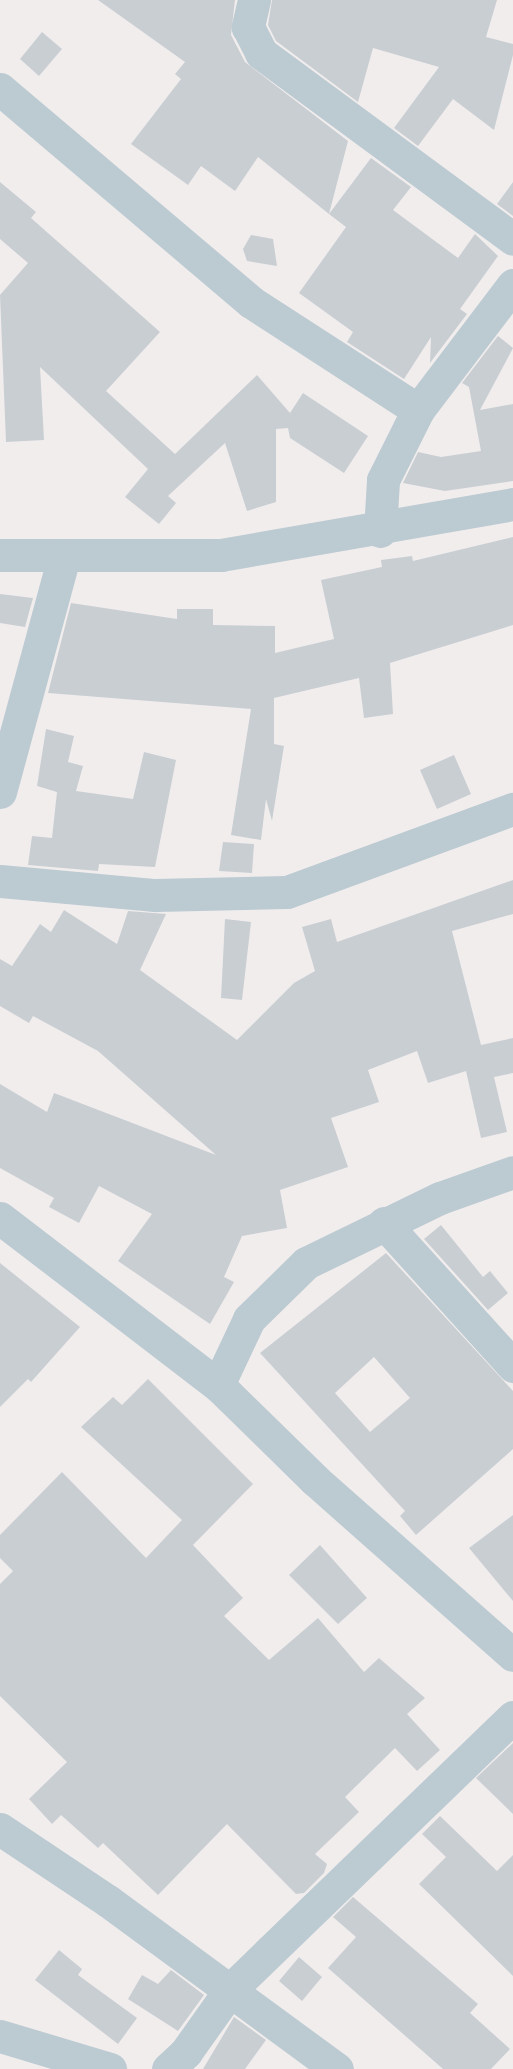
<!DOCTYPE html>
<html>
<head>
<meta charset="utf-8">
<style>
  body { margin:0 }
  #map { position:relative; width:513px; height:2069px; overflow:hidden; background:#f1eded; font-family:"Public Sans",sans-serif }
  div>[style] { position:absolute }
  .building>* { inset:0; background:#c9ced3 }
  .minor>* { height:33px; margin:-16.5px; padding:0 16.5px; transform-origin:16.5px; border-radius:16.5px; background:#bccad2 }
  span { translate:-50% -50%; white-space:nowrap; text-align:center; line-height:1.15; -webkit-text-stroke:4.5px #fff; paint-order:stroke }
</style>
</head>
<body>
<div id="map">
  <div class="building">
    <i style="clip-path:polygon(98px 0,235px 0,231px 35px,245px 62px,348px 141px,329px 214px,258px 157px,235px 191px,201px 166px,188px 185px,131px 144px,181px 79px,175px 74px,185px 62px)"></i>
    <i style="clip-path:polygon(272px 0,497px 0,486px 37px,513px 44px,513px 55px,494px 130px,453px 99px,418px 146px,394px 128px,439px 67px,373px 48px,358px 102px,276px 41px,268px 25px)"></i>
    <i style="clip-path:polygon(42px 32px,62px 49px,39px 76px,20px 59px)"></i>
    <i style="clip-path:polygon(371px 158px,411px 187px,393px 210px,458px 258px,475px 234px,498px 256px,460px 309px,467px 314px,430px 363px,431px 337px,404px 379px,347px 342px,353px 332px,299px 293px,346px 227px,329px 214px)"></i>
    <i style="clip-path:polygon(0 182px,36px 212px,31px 218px,160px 332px,106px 391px,175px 454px,257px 375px,290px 413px,303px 393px,368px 436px,344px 473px,290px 438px,288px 428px,276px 429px,276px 502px,247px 511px,225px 443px,168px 496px,176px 503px,159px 524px,125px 497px,148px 469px,40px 367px,44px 440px,6px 442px,0 295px,28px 263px,0 239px)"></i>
    <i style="clip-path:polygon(513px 182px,513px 216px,497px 204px)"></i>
    <i style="clip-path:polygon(251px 235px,273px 239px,277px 266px,247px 261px,243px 249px)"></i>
    <i style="clip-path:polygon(498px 336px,513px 348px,480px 410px,513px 404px,513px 481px,445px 491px,403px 483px,418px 452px,441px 457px,481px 451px,469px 387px,462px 383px)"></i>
    <i style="clip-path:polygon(513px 537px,513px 625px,390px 663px,393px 714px,364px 718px,359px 678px,274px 698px,274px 744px,284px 746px,272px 821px,266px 799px,261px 840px,231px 835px,251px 709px,48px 693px,71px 603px,177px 619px,177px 609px,213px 609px,213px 625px,275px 626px,275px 653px,334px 639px,321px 580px,382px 567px,381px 560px,412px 556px,413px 561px)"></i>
    <i style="clip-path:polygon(0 594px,33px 598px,25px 627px,0 623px)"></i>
    <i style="clip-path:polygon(46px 729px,74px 736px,68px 762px,83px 766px,76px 791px,133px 799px,144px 752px,176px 760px,155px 867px,99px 864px,98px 871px,28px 865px,32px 836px,52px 838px,57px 792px,37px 786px)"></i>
    <i style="clip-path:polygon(454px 755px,471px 794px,437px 809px,420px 770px)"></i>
    <i style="clip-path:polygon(223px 842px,254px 844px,252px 873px,219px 871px)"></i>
    <i style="clip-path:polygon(513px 880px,513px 914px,452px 931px,481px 1045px,513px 1038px,513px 1073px,494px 1077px,507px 1132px,481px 1138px,466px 1071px,428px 1083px,417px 1051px,368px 1070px,379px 1102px,331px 1118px,348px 1167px,280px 1190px,287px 1228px,242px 1236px,224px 1277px,234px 1282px,210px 1324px,118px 1261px,152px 1214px,99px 1186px,79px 1223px,49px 1207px,54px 1198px,0 1168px,0 1084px,47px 1112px,54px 1093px,216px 1155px,98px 1051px,33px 1016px,29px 1023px,0 1006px,0 959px,12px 966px,40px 924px,51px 932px,64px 910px,117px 944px,128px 911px,166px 914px,140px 970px,237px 1040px,294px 983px,315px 971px,302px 927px,331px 919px,337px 942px)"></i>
    <i style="clip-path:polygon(225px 919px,251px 922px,242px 1000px,221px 998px)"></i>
    <i style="clip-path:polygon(441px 1225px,483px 1277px,490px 1271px,508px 1293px,488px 1310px,424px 1239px)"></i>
    <i style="clip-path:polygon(evenodd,386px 1253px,513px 1391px,513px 1449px,416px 1535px,400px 1516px,405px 1511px,260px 1353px,386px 1253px,374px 1357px,410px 1398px,370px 1432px,335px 1393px,374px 1357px)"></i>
    <i style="clip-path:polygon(0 1263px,80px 1327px,31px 1382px,28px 1379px,0 1407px)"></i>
    <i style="clip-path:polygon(148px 1379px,253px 1484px,193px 1545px,243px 1598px,224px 1616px,269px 1660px,318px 1618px,364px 1672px,379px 1658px,425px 1698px,407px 1714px,440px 1750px,417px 1771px,395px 1748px,345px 1797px,359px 1812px,315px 1854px,327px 1864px,324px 1873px,304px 1893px,296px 1894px,227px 1824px,158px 1895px,103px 1843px,98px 1848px,61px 1815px,52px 1824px,29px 1799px,67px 1762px,0 1696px,0 1584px,13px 1571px,0 1558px,0 1535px,62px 1472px,146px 1558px,182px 1520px,81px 1427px,113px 1397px,122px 1405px)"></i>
    <i style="clip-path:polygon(513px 1515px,513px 1601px,469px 1548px)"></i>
    <i style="clip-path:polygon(320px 1545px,367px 1598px,338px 1624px,289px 1575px)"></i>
    <i style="clip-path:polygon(513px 1743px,513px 1814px,476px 1778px)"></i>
    <i style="clip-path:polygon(440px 1816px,497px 1871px,513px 1855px,513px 1976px,419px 1884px,446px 1857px,422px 1834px)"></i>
    <i style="clip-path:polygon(353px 1897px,478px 2004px,470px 2013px,510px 2049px,491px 2069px,443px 2069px,328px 1968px,356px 1937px,333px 1917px)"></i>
    <i style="clip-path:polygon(59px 1950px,82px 1969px,78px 1975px,137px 2018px,118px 2044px,35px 1980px)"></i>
    <i style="clip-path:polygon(299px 1957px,322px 1977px,302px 2001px,279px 1981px)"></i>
    <i style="clip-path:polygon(171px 1970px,204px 1995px,178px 2031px,128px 1999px,142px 1975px,158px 1984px)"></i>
    <i style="clip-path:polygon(234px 2017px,266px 2040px,245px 2069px,203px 2069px)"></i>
  </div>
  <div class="minor">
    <i style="left:254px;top:0;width:28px;rotate:103deg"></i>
    <i style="left:248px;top:27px;width:29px;rotate:63deg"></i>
    <i style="left:261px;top:53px;width:313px;rotate:36.4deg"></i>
    <i style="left:0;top:89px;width:329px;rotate:40.3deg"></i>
    <i style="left:251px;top:302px;width:199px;rotate:32.9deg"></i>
    <i style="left:380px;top:531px;width:51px;rotate:-86.6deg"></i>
    <i style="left:383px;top:480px;width:78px;rotate:-63.4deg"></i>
    <i style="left:418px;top:410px;width:157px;rotate:-52.8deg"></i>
    <i style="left:0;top:555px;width:221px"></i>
    <i style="left:221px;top:555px;width:296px;rotate:-9.9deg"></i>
    <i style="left:0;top:792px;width:245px;rotate:-74.8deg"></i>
    <i style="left:0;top:881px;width:156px;rotate:5.2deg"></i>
    <i style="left:155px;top:895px;width:132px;rotate:-1.3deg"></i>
    <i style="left:287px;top:892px;width:241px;rotate:-20.2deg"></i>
    <i style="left:0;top:1218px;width:275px;rotate:37.5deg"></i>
    <i style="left:218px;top:1385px;width:136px;rotate:44.4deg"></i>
    <i style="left:315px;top:1480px;width:264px;rotate:41.5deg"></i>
    <i style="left:384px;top:1223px;width:193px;rotate:47.9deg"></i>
    <i style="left:218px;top:1385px;width:73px;rotate:-64.8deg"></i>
    <i style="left:249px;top:1319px;width:80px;rotate:-44.5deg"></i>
    <i style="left:306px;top:1263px;width:149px;rotate:-25.9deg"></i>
    <i style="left:440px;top:1198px;width:77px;rotate:-19.6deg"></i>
    <i style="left:0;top:1829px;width:130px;rotate:33.7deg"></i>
    <i style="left:108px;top:1901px;width:284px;rotate:36.3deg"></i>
    <i style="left:0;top:2036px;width:115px;rotate:16.7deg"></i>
    <i style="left:168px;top:2069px;width:25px;rotate:-43deg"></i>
    <i style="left:186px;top:2052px;width:76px;rotate:-54.6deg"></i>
    <i style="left:230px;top:1990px;width:393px;rotate:-44deg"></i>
  </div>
</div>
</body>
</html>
